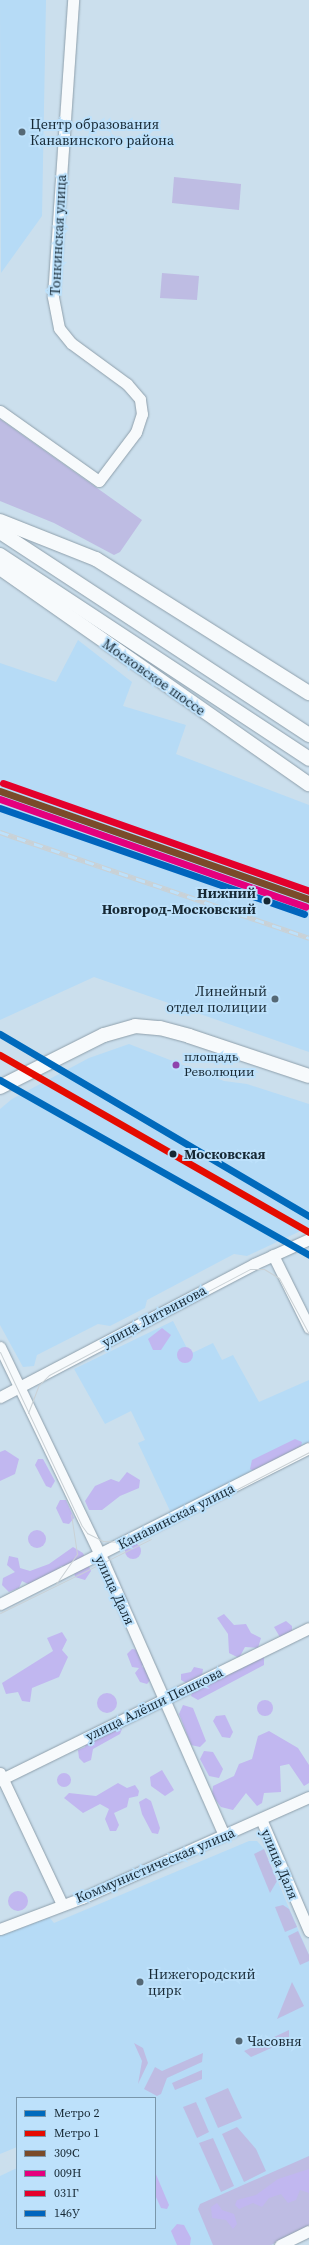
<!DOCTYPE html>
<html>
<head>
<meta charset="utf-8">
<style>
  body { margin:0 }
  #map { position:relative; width:309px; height:2245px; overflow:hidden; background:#cbdfed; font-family:"Source Serif 4",serif }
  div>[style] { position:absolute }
  .built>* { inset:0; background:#b6dbf6 }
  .green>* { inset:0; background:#bebce3 }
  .forest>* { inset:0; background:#c1b7f0 }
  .round { border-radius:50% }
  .roads { filter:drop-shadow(0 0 1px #8e9fab) drop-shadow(0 0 1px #8e9fab) }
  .minor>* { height:11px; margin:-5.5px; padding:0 5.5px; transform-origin:5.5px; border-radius:5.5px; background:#f7fafc }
  .major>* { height:14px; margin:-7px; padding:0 7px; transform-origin:7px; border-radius:7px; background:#f7fafc }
  .tram>* { height:1px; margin:-0.5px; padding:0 0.5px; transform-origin:0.5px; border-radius:0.5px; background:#cad1d5 }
  .rail>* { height:4.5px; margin-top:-2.25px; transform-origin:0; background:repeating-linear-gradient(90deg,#bde1fb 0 9px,#cad1d5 0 18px); box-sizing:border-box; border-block:1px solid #cad1d5 }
  .rail-1>* { height:7px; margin:-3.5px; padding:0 3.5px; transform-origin:3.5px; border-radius:3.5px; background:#7a4b2a }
  .rail-2>* { height:7px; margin:-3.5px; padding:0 3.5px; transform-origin:3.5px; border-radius:3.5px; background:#e5007d }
  .rail-3>* { height:7px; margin:-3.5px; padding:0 3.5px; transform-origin:3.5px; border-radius:3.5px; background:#e4002b }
  .rail-4>* { height:7px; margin:-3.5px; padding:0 3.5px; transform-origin:3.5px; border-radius:3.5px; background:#0065bd }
  .metro-1>* { height:7px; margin:-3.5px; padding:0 3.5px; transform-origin:3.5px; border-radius:3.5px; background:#006abc }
  .metro-2>* { height:7px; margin:-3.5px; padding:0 3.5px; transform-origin:3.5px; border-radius:3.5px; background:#e50b00 }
  .dots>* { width:11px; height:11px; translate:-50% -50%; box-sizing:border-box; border:2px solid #bde1fb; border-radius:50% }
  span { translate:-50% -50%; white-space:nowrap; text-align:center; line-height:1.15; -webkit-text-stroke:4px #bde1fb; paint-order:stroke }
  .bus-label { font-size:13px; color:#162834 }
  .left { translate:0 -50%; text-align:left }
  .poi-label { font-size:14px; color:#162834 }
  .right { translate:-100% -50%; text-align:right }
  .street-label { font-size:14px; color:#162834 }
  .stop-label { font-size:14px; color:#162834; font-weight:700 }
  .legend { position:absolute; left:16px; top:2097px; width:140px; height:132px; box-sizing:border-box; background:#bde1fb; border:1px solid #7a97ab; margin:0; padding:5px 7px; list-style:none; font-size:12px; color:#162834 }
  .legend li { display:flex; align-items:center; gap:8px; height:20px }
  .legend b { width:20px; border:1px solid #7a97ab }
</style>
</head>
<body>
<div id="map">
  <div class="built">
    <i style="clip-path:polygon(0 0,46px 0,42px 216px,1px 273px)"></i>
    <i style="clip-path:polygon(78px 640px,132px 682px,123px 706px,186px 725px,176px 754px,309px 805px,309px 1052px,94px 977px,0 1020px,0 663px,56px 682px)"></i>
    <i style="clip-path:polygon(129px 1044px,224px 1081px,247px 1084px,309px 1104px,309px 1227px,247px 1256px,234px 1254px,147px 1300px,145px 1308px,110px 1326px,98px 1324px,37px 1355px,34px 1366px,23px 1367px,0 1325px,0 1109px,12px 1099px,89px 1058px)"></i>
    <i style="clip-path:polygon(173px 1321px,190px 1354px,213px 1343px,222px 1360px,233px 1355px,259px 1402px,309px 1380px,309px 1442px,171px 1513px,138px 1443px,145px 1440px,131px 1411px,105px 1424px,74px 1369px)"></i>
    <i style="clip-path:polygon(249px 1841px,257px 1841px,264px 1849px,309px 1955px,309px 2227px,271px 2245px,0 2245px,0 2176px,17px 2168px,17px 2228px,155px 2228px,155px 2098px,17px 2098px,17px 2147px,0 2154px,0 1936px,49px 1917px,54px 1923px)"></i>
  </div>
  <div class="green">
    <i style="clip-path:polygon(174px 177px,241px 184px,239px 210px,172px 203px)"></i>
    <i style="clip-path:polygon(162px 273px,199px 276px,197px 300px,160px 298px)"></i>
    <i style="clip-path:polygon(0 419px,142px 520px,120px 552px,114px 555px,54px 523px,0 501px)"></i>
    <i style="clip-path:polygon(264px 1849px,277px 1881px,270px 1893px,254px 1854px)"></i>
    <i style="clip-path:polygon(283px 1905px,289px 1909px,297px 1927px,285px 1932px,275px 1907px)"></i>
    <i style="clip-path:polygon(298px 1931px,309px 1955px,309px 1961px,300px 1965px,288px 1936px)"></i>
    <i style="clip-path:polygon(292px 1982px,304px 2006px,277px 2019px)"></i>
    <i style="clip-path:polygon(289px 2030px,289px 2040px,251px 2057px,244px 2051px)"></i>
    <i style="clip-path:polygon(134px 2043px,143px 2048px,148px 2063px,138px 2084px,142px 2061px)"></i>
    <i style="clip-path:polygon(203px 2053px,202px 2062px,167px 2078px,161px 2094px,157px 2096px,144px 2089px,155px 2067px,162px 2071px)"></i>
    <i style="clip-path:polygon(202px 2070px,202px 2079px,175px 2090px,172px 2083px)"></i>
    <i style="clip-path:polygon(228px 2088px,242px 2118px,218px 2128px,205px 2098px)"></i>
    <i style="clip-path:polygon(196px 2102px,209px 2132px,197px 2138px,183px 2107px)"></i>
    <i style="clip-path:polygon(237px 2127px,256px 2149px,266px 2171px,244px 2182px,222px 2134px)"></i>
    <i style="clip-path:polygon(213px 2138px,234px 2186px,221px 2192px,199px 2143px)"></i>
    <i style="clip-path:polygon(309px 2156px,309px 2227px,271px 2245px,213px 2245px,198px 2209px,200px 2204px)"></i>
  </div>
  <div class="forest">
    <i style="clip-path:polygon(162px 1328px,171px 1335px,161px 1350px,153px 1350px,148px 1339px)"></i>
    <i class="round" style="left:177px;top:1347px;width:16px;height:16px"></i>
    <i style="clip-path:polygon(295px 1439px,302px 1442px,300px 1450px,256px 1472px,250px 1469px,252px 1460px)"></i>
    <i style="clip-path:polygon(5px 1450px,19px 1459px,15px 1474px,0 1481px,0 1452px)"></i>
    <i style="clip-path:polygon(38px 1459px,43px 1459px,55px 1481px,51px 1488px,46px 1486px,35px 1465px)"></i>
    <i style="clip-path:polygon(127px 1472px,140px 1480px,139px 1488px,120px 1496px,102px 1510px,89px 1510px,85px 1501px,95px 1486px,111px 1479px,119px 1482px)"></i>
    <i style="clip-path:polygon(60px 1500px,66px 1500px,74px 1518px,69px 1524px,63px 1523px,56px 1508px)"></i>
    <i class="round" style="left:28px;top:1530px;width:18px;height:18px"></i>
    <i class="round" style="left:125px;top:1543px;width:16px;height:16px"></i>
    <i style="clip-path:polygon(73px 1547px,83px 1553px,91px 1571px,85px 1580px,75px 1577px,73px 1567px,61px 1566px,57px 1575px,47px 1581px,28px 1584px,22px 1581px,19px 1588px,9px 1592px,2px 1585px,3px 1578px,15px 1572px,7px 1565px,9px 1556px,18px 1558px,20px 1568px,30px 1571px,49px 1564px)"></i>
    <i style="clip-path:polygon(224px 1614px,234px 1625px,246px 1624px,251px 1633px,261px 1638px,258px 1648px,245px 1647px,239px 1658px,229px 1653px,228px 1634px,217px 1618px)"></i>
    <i style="clip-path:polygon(286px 1621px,292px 1626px,292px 1634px,281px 1639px,274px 1627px)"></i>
    <i style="clip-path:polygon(62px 1632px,67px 1640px,62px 1650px,68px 1657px,59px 1677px,32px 1688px,30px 1702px,22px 1701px,18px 1692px,6px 1694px,2px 1683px,53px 1651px,47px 1638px)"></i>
    <i style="clip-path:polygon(132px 1649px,139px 1650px,145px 1660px,142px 1667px,147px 1668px,152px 1678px,147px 1684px,140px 1682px,135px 1673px,139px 1668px,132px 1667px,127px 1654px)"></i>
    <i style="clip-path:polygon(258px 1656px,264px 1656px,264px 1665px,198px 1700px,191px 1696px,193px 1690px)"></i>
    <i style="clip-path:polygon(194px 1667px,203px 1669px,202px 1676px,188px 1684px,181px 1680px,181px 1674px,191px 1672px)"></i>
    <i class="round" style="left:97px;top:1693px;width:20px;height:20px"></i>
    <i class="round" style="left:257px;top:1700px;width:16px;height:16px"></i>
    <i style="clip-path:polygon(183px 1705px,193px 1708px,206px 1741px,200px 1747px,191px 1745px,179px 1714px)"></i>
    <i style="clip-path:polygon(225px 1715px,233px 1732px,230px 1738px,222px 1737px,213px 1721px,216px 1716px)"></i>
    <i style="clip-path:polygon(116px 1727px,122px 1729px,120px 1734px,93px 1749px,91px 1760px,84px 1763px,79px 1758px,78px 1750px,85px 1747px,87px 1738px)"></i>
    <i style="clip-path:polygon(269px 1731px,298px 1748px,309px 1765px,309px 1783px,304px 1786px,289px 1764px,280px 1766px,281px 1792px,264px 1793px,262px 1803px,257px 1806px,246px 1793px,233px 1810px,221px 1807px,212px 1795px,213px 1786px,234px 1776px,239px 1764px,252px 1759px,258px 1736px)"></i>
    <i style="clip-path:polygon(204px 1751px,213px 1752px,223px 1769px,219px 1778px,209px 1776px,200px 1759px)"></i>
    <i style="clip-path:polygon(162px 1770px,174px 1790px,165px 1796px,151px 1786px,150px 1777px)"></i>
    <i class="round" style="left:57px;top:1773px;width:14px;height:14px"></i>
    <i style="clip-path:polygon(118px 1783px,127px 1788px,135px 1785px,139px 1791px,138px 1796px,129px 1798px,127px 1807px,114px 1813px,119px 1825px,116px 1831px,110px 1831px,105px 1819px,109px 1809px,100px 1804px,83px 1813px,64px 1798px,69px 1793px,96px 1796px)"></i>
    <i style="clip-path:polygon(146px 1798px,151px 1801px,160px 1828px,158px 1834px,152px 1833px,142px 1814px,139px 1802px)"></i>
    <i class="round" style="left:8px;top:1891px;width:20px;height:20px"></i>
    <i style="clip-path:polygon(309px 2169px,309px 2193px,300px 2190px,296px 2200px,288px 2203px,281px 2194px,269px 2198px,262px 2207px,253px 2203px,239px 2209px,235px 2205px,237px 2200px,256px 2195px,278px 2179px)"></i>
    <i style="clip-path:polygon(155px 2172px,169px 2205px,167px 2209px,161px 2208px,155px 2195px)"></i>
    <i style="clip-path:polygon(217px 2203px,222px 2210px,234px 2214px,237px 2224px,233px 2229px,226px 2220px,212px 2218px,211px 2207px)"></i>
    <i style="clip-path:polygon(177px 2224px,184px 2225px,191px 2238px,190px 2245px,177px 2245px,171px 2231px)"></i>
  </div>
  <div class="roads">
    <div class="minor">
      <i style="left:0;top:411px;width:121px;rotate:35.3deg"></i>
      <i style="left:99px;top:481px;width:61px;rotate:-52.9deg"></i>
      <i style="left:136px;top:432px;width:19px;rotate:-72deg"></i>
      <i style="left:142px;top:414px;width:15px;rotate:-98deg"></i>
      <i style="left:140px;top:399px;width:20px;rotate:-131deg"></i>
      <i style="left:127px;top:384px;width:69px;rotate:-143.8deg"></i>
      <i style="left:71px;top:343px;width:19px;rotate:-129deg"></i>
      <i style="left:59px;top:328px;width:33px;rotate:-101deg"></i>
      <i style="left:53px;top:296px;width:297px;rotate:-86.1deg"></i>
      <i style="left:273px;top:1255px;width:81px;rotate:63.7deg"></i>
      <i style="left:0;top:1347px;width:240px;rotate:64.3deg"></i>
      <i style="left:104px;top:1563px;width:297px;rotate:66.2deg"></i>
      <i style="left:0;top:1397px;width:287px;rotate:-27.6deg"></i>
      <i style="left:254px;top:1264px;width:60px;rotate:-24.4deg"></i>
      <i style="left:0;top:1604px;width:346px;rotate:-26.8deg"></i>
      <i style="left:0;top:1773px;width:145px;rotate:64.7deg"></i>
      <i style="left:0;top:1780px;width:344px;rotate:-26.2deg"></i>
      <i style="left:261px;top:1819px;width:122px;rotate:66.8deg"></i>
      <i style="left:0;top:1929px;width:88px;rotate:-20.7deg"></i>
      <i style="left:82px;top:1898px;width:248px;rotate:-24deg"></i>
      <i style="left:280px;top:2245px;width:32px;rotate:-26deg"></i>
    </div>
    <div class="major">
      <i style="left:0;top:521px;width:103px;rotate:21.6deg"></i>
      <i style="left:96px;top:559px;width:252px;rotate:32.2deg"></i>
      <i style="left:0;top:532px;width:370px;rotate:33.3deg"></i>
      <i style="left:0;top:555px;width:370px;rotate:33.4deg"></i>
      <i style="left:0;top:568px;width:377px;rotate:35deg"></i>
      <i style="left:0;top:1087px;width:116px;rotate:-26.6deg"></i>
      <i style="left:104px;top:1035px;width:32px;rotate:-16deg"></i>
      <i style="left:135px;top:1026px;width:25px;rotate:5deg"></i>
      <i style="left:160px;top:1028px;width:30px;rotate:15deg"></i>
      <i style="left:189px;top:1036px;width:126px;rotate:18.4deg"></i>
    </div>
  </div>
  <div class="tram">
    <i style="left:103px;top:1343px;width:110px;rotate:-28.2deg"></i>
    <i style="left:0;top:1352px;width:192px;rotate:64.8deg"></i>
    <i style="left:82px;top:1526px;width:9px;rotate:54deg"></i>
    <i style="left:87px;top:1533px;width:18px;rotate:27deg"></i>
    <i style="left:103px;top:1541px;width:19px;rotate:3deg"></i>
    <i style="left:122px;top:1542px;width:20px;rotate:-11deg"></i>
    <i style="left:142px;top:1538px;width:188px;rotate:-27.2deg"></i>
    <i style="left:28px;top:1413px;width:30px;rotate:-69deg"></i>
    <i style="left:39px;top:1385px;width:14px;rotate:-45deg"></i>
    <i style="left:49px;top:1375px;width:227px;rotate:-27.8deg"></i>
    <i style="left:250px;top:1269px;width:14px"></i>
    <i style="left:264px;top:1269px;width:17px;rotate:31deg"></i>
    <i style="left:279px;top:1278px;width:64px;rotate:61.8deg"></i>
    <i style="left:56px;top:1584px;width:37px;rotate:-55deg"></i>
    <i style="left:77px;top:1554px;width:40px;rotate:-98.5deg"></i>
    <i style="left:0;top:1613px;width:168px;rotate:-26.1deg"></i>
  </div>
  <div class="rail">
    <i style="left:0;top:832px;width:327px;rotate:18.9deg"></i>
  </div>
  <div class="rail-1">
    <i style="left:0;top:791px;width:327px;rotate:19.3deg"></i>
  </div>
  <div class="rail-2">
    <i style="left:0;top:799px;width:324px;rotate:19.4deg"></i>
  </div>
  <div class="rail-3">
    <i style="left:3px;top:783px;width:324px;rotate:19.4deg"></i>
  </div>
  <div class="rail-4">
    <i style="left:0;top:808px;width:322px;rotate:19.2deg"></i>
  </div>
  <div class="metro-1">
    <i style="left:0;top:1034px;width:359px;rotate:30.5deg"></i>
    <i style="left:0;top:1080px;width:355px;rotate:29.5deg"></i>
  </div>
  <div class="metro-2">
    <i style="left:0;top:1055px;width:356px;rotate:29.8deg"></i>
  </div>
  <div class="dots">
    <i style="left:22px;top:132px;background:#556875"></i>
    <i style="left:267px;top:901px;background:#162834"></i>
    <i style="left:275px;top:999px;background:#556875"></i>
    <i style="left:176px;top:1065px;background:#8e44ad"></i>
    <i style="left:173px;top:1154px;background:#162834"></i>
    <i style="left:140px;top:1982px;background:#556875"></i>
    <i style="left:239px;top:2041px;background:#556875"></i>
  </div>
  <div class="bus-label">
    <span class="left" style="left:184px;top:1065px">площадь<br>Революции</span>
  </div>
  <div class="poi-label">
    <span class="left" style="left:30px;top:132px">Центр образования<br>Канавинского района</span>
    <span class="right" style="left:267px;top:999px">Линейный<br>отдел полиции</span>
    <span class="left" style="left:148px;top:1982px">Нижегородский<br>цирк</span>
    <span class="left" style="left:247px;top:2041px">Часовня</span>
  </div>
  <div class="street-label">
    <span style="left:58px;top:235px;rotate:-87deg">Тонкинская улица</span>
    <span style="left:154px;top:677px;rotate:35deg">Московское шоссе</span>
    <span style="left:154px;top:1316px;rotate:-28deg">улица Литвинова</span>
    <span style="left:176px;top:1516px;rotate:-27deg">Канавинская улица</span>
    <span style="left:115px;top:1590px;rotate:65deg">улица Даля</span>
    <span style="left:154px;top:1704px;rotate:-26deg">улица Алёши Пешкова</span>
    <span style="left:280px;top:1864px;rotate:67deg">улица Даля</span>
    <span style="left:155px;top:1865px;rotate:-23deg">Коммунистическая улица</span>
  </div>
  <div class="stop-label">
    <span class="right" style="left:256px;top:901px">Нижний<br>Новгород-Московский</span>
    <span class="left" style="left:184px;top:1154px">Московская</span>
  </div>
  <ul class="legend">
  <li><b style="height:5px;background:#006abc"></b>Метро 2</li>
  <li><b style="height:5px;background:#e50b00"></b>Метро 1</li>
  <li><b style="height:5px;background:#7a4b2a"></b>309С</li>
  <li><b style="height:5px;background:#e5007d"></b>009Н</li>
  <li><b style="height:5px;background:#e4002b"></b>031Г</li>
  <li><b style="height:5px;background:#0065bd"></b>146У</li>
  </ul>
</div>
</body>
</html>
